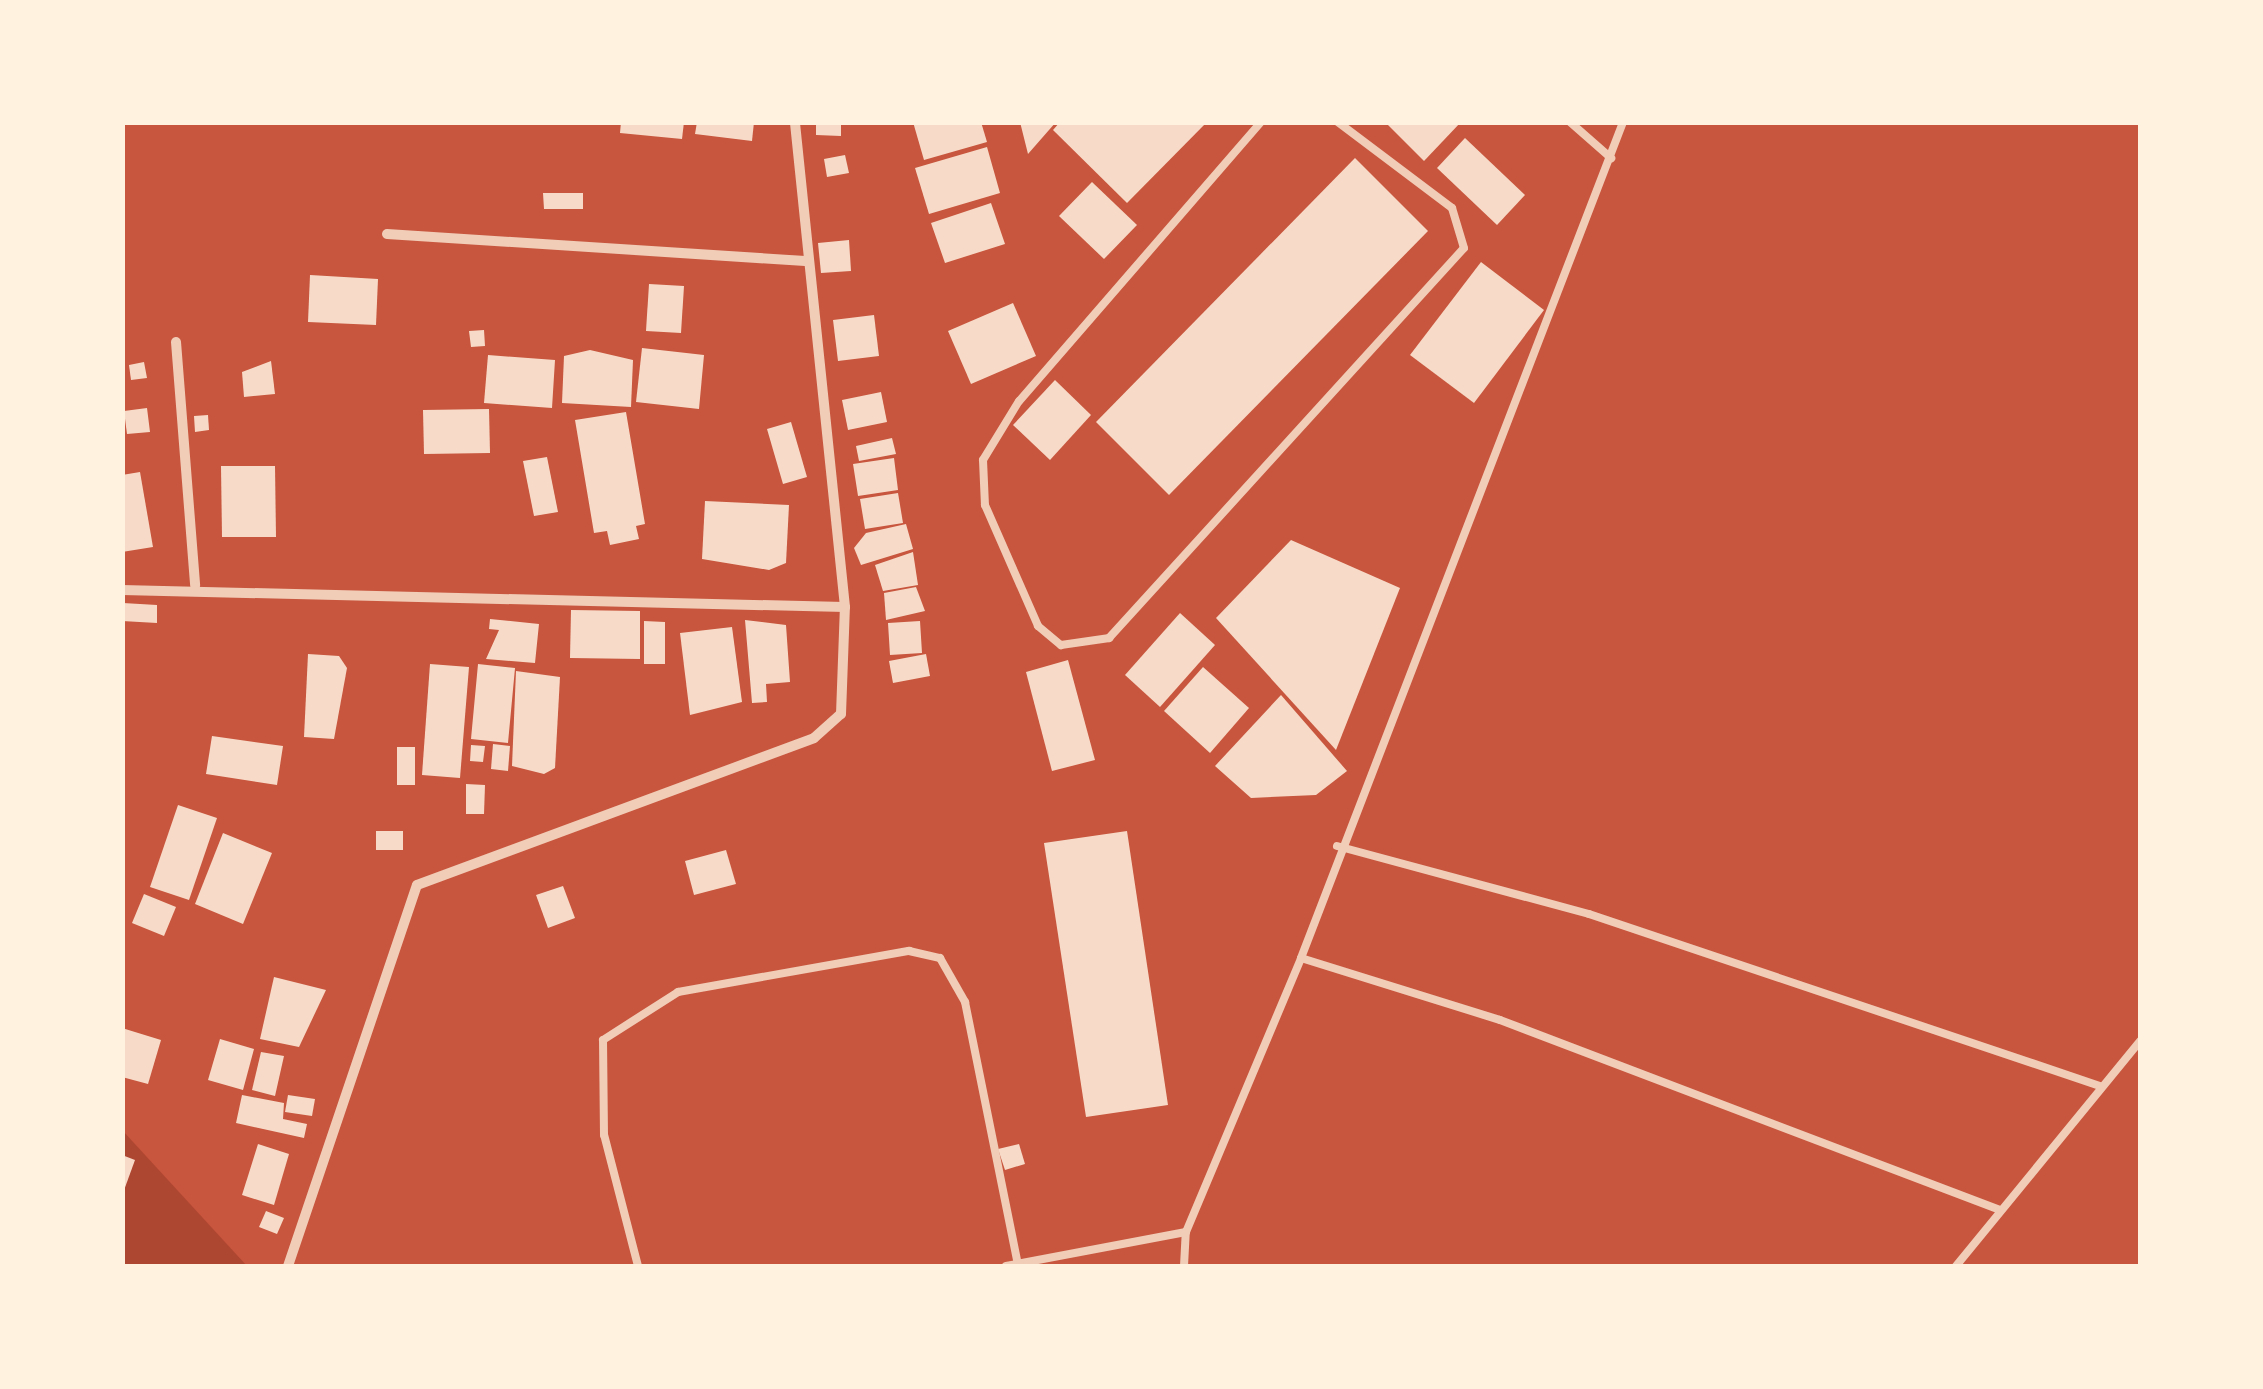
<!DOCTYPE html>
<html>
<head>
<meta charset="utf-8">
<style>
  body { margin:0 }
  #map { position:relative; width:2263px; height:1389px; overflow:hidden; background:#c8553d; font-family:"PT Sans Narrow",sans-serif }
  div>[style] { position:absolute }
  .green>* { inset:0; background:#ae4732 }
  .building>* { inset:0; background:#f7dbc8 }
  .service>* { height:8px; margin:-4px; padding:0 4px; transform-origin:4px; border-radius:4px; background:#f1ccb7 }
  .minor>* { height:10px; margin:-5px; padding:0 5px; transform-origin:5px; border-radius:5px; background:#f1ccb7 }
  span { translate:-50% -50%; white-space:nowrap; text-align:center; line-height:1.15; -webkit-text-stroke:8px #fff3e0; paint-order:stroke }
  .frame { position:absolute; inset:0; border:125px solid #fff3e0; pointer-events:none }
</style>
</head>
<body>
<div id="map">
  <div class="green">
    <i style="clip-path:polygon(123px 1131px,247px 1266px,123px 1266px)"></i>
  </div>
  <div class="building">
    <i style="clip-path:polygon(621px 122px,684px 122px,682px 139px,620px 133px)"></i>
    <i style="clip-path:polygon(697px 122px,754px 122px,752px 141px,695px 134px)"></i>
    <i style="clip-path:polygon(816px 122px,841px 122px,841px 136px,816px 135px)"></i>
    <i style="clip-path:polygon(913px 122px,981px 122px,987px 142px,924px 160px)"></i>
    <i style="clip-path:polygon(1020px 122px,1056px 122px,1028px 154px)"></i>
    <i style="clip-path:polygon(1060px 122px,1207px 122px,1127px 203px,1053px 130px)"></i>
    <i style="clip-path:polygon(1385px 122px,1461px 122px,1424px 161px)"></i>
    <i style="clip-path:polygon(1465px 138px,1525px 195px,1497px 225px,1437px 168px)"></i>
    <i style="clip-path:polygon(987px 147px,1000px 193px,929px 214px,915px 168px)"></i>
    <i style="clip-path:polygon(845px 155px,849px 173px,827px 177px,824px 159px)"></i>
    <i style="clip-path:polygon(1355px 158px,1428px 231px,1169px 495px,1096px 422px)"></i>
    <i style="clip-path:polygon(1092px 182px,1137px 225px,1104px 259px,1059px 216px)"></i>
    <i style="clip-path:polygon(543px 193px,583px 193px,583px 209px,544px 209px)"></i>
    <i style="clip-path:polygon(991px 203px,1005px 244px,945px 263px,931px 223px)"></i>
    <i style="clip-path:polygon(849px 240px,851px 271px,821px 273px,818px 243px)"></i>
    <i style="clip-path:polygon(1481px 262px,1544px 310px,1474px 403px,1410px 355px)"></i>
    <i style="clip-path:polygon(310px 275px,378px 279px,376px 325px,308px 322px)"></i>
    <i style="clip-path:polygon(649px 284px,684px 286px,681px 333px,646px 331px)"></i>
    <i style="clip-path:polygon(1013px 303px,1036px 356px,971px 384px,948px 331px)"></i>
    <i style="clip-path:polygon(874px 315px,879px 356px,838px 361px,833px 320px)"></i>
    <i style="clip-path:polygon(484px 330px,485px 346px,471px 347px,469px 331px)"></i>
    <i style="clip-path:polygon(642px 348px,704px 355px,699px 409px,636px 402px)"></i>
    <i style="clip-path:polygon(590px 350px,633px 360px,631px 407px,562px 403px,564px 356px)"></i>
    <i style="clip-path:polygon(488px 355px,555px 360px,552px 408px,484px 403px)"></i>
    <i style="clip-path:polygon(271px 361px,275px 394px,244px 397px,242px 372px)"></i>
    <i style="clip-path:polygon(144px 362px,147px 378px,131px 380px,129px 365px)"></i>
    <i style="clip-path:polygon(1055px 380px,1091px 415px,1050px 460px,1013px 425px)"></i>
    <i style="clip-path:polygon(881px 392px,887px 422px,848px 430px,842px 400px)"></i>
    <i style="clip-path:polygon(147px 408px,150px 432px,127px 434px,124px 411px)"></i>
    <i style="clip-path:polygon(489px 409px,490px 453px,424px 454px,423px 410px)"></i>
    <i style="clip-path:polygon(626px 412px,645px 524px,636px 526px,639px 539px,610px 545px,607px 531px,594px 533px,575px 420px)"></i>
    <i style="clip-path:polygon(208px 415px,209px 430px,195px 432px,194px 416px)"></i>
    <i style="clip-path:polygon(791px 422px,807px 477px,783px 484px,767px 429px)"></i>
    <i style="clip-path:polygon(892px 438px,896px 454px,859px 461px,856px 446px)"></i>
    <i style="clip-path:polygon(547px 457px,558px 512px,534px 516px,523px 461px)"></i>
    <i style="clip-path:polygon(894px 458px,898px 490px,858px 496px,853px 464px)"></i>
    <i style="clip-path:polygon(221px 466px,275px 466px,276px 537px,222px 537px)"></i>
    <i style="clip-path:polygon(140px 472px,153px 547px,122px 552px,122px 475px)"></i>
    <i style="clip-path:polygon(898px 493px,903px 523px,865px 529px,860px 499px)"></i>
    <i style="clip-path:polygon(705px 501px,789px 505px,786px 563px,769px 570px,702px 559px)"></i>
    <i style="clip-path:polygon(906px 524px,913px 549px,861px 565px,854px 548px,866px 533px)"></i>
    <i style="clip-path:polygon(1291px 540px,1400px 588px,1336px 750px,1216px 618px)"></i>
    <i style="clip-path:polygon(913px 552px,918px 585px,883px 591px,875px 565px)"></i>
    <i style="clip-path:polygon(916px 587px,925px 611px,886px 620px,884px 593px)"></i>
    <i style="clip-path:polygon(123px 603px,157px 605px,157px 623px,122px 621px)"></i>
    <i style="clip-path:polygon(571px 610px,640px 611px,640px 659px,570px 658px)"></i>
    <i style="clip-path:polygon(1180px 613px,1215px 645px,1160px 707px,1125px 675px)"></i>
    <i style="clip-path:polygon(490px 619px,539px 624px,535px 663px,486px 659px,499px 630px,489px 629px)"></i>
    <i style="clip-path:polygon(745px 620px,786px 625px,790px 682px,766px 684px,767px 702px,752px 703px)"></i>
    <i style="clip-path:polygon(644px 621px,665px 622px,665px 664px,644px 664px)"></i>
    <i style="clip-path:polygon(920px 621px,922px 653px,890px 655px,888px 623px)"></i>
    <i style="clip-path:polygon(732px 627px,742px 702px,690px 715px,680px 633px)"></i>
    <i style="clip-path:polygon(308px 654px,339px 656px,347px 668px,334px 739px,304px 737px)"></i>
    <i style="clip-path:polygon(926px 654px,930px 676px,893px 683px,889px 661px)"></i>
    <i style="clip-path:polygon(1068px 660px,1095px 760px,1052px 771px,1026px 672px)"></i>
    <i style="clip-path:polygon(430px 664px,469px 667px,460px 778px,422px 775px)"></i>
    <i style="clip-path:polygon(478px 664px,515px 668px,508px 743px,471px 739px)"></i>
    <i style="clip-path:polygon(1203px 667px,1249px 708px,1210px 753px,1164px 711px)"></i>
    <i style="clip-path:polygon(516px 671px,560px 677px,555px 768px,544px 774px,512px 766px)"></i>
    <i style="clip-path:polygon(1281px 695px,1347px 771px,1316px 795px,1251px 798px,1215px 766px)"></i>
    <i style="clip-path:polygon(212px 736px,283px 746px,277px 785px,206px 774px)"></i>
    <i style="clip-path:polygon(493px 744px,510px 746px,508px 771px,491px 769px)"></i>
    <i style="clip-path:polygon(471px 745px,485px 746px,483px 762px,470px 761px)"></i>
    <i style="clip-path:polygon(397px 747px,415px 747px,415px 785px,397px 785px)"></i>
    <i style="clip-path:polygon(466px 784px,485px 785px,484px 814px,466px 814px)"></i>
    <i style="clip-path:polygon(178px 805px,217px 818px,189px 900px,150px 887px)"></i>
    <i style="clip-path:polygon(376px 831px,403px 831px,403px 850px,376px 850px)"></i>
    <i style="clip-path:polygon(1127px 831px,1168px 1105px,1086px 1117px,1044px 843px)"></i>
    <i style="clip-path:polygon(223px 833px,272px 853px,243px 924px,195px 904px)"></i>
    <i style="clip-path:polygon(726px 850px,736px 884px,694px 895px,685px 861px)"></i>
    <i style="clip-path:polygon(563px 886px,575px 918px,548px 928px,536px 895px)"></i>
    <i style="clip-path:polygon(144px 894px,176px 907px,164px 936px,132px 923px)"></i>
    <i style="clip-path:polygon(274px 977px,326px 990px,299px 1047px,260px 1039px)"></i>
    <i style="clip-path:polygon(122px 1028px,161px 1040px,148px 1084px,122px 1077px)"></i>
    <i style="clip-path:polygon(220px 1039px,254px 1049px,243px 1090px,208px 1080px)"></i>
    <i style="clip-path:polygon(261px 1052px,284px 1056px,275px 1096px,252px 1090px)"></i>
    <i style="clip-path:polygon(242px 1095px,284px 1103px,283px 1119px,307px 1124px,304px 1138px,236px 1123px)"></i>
    <i style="clip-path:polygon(288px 1095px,315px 1099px,312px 1116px,285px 1112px)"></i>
    <i style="clip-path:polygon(258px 1144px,289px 1154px,274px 1205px,242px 1195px)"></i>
    <i style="clip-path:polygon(1019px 1144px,1025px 1164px,1005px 1170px,998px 1149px)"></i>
    <i style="clip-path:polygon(122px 1155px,135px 1160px,123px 1193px,122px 1193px)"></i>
    <i style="clip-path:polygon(266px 1211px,284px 1218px,277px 1234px,259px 1227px)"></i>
  </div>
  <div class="service">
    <i style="left:1261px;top:122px;width:369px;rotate:130.9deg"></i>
    <i style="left:1019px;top:401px;width:69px;rotate:121.4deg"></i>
    <i style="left:983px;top:460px;width:45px;rotate:87.5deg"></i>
    <i style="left:985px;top:505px;width:132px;rotate:66.3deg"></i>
    <i style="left:1038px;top:626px;width:30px;rotate:40deg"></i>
    <i style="left:1061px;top:645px;width:49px;rotate:-8.3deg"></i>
    <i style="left:1109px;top:638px;width:527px;rotate:-47.69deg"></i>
    <i style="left:1464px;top:248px;width:42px;rotate:-106.7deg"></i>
    <i style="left:1452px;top:208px;width:143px;rotate:-143deg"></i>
    <i style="left:1570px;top:122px;width:55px;rotate:41.3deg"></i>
    <i style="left:1337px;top:846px;width:261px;rotate:15.1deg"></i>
    <i style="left:1589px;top:914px;width:539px;rotate:18.6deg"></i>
    <i style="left:1301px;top:958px;width:896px;rotate:-68.93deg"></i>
    <i style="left:638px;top:1266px;width:135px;rotate:-104.5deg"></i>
    <i style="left:604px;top:1135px;width:95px;rotate:-90.6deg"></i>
    <i style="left:603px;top:1040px;width:89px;rotate:-32.6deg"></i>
    <i style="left:678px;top:992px;width:235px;rotate:-10.1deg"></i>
    <i style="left:909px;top:951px;width:32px;rotate:13deg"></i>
    <i style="left:940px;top:958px;width:51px;rotate:60.4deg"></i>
    <i style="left:965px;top:1002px;width:269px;rotate:78.6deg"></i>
    <i style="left:1006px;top:1266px;width:183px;rotate:-10.7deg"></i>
    <i style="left:1184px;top:1266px;width:34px;rotate:-87deg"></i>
    <i style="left:1186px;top:1232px;width:297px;rotate:-67.2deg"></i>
    <i style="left:1301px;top:958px;width:208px;rotate:17.3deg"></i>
    <i style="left:1500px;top:1020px;width:535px;rotate:20.81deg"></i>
    <i style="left:1956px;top:1266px;width:291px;rotate:-50.7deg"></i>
  </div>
  <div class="minor">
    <i style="left:387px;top:234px;width:419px;rotate:3.7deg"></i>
    <i style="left:176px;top:342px;width:244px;rotate:85.5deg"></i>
    <i style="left:122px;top:590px;width:723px;rotate:1.35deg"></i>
    <i style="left:288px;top:1266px;width:402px;rotate:-71.3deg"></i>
    <i style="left:417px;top:885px;width:423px;rotate:-20.3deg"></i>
    <i style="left:814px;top:738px;width:36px;rotate:-42deg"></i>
    <i style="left:841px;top:714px;width:107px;rotate:-87.9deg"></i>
    <i style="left:845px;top:607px;width:488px;rotate:-95.9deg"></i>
  </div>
  <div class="frame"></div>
</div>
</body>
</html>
